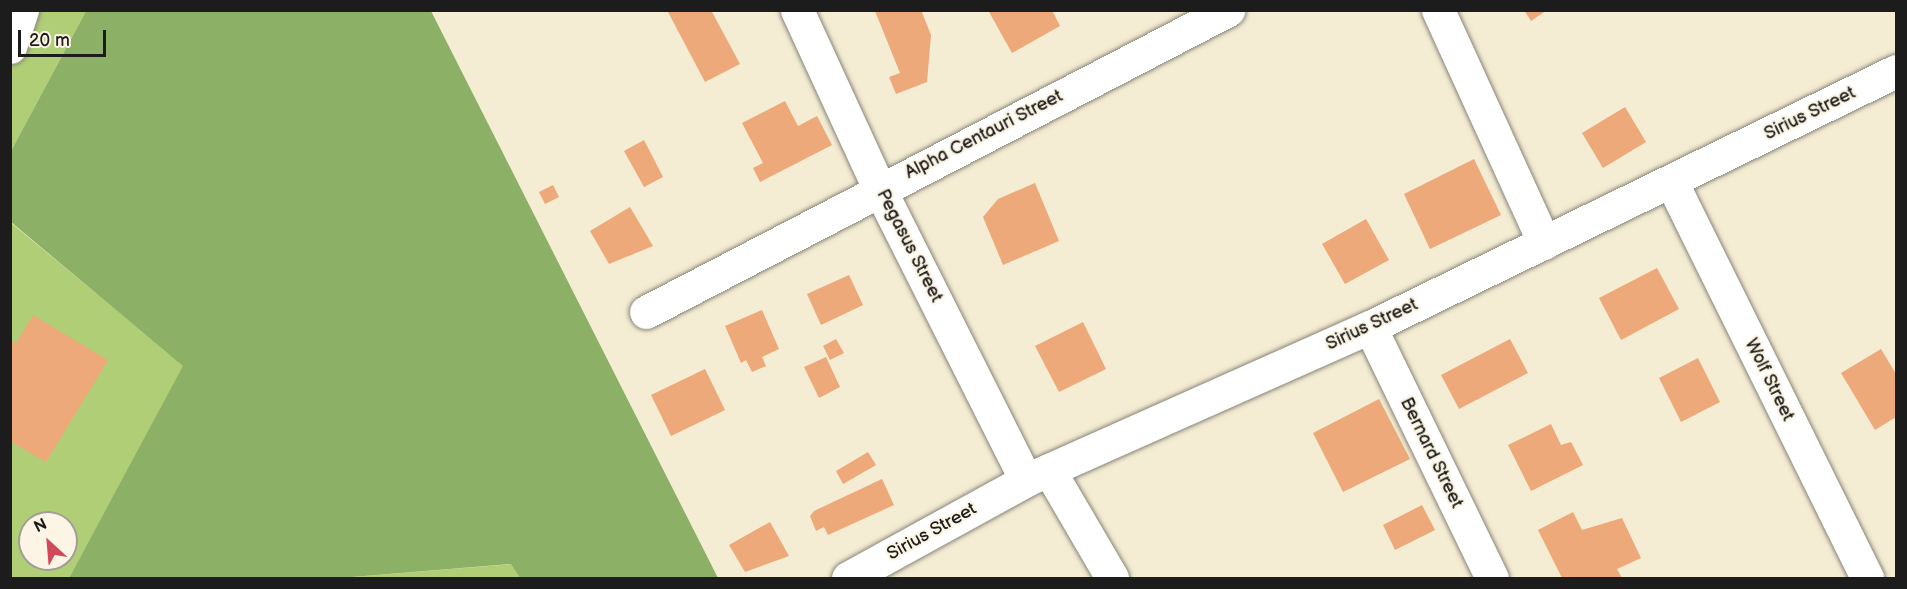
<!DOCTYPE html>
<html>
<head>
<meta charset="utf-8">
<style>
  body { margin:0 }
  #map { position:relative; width:1907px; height:589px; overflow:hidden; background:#f4ecd3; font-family:"Balsamiq Sans",sans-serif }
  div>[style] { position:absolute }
  .green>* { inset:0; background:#b0ce75 }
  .forest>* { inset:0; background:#8cb166 }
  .building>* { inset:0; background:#eda979 }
  .roads { filter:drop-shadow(0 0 2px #888478) drop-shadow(0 0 2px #888478) }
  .minor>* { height:33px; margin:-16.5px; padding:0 16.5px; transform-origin:16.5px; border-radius:16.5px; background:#fff }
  span { translate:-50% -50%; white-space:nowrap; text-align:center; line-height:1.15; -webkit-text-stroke:4.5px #fcf5e5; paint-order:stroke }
  .street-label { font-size:18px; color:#1c1c1c }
  .frame { position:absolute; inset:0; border:12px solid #1c1c1c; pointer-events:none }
  .north { position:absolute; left:18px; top:511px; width:60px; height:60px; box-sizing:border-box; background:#fcf5e5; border:2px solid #a29e95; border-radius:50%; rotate:334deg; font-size:16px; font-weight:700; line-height:24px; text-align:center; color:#1c1c1c }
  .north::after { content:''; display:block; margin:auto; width:21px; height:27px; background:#d1495b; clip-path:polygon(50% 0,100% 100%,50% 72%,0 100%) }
  .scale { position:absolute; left:18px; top:30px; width:88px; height:27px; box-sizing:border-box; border:3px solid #1c1c1c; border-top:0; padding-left:8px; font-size:18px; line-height:21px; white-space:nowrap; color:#1c1c1c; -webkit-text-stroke:4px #fcf5e5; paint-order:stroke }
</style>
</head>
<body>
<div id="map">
  <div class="green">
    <i style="clip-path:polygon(11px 11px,86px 11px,11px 151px)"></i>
    <i style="clip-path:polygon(evenodd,10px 222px,184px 366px,69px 578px,11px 578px,10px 222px,30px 523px,66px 523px,66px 559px,30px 559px,30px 523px)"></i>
    <i style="clip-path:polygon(512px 564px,520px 578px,340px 578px)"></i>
  </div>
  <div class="forest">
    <i style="clip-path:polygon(86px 11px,431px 11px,718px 578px,520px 578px,511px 564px,340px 578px,69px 578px,183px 366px,11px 222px,11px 151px)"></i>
  </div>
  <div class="building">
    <i style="clip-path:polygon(667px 10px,711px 10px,740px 64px,705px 82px)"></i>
    <i style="clip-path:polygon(921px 10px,931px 35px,927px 82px,896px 94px,889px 77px,900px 73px,875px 11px)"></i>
    <i style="clip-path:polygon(988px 10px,1052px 10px,1060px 26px,1012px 53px)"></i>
    <i style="clip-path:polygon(1524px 10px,1547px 10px,1531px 21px)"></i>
    <i style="clip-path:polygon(785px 101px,798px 126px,817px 116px,832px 145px,760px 182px,753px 168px,763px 163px,742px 123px)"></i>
    <i style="clip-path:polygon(1625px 107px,1646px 142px,1603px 168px,1582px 133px)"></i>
    <i style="clip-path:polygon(644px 140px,663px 177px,644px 187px,624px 151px)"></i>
    <i style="clip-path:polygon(1474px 159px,1501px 215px,1430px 249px,1404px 194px)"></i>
    <i style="clip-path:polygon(1035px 183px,1059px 241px,1003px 265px,983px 217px,998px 199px)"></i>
    <i style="clip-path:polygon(553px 185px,559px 197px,545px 204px,539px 192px)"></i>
    <i style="clip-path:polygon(630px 207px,653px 246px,609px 264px,590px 231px)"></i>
    <i style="clip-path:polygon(1366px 219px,1389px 260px,1345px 284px,1322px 244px)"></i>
    <i style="clip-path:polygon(1657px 268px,1679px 309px,1621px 340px,1599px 298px)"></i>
    <i style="clip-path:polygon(849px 275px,863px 305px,821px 325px,807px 294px)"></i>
    <i style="clip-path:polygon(762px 310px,779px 349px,762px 357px,766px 366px,752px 372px,746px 360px,741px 363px,725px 326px)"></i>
    <i style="clip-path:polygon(33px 315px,108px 360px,46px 462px,10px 441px,10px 340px,16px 343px)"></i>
    <i style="clip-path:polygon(1083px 322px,1106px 369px,1059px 392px,1035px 346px)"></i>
    <i style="clip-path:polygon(836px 339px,844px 353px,830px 360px,823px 346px)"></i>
    <i style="clip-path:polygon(1510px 339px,1528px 373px,1459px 409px,1441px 375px)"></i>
    <i style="clip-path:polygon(1881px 349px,1896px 374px,1896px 417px,1875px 430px,1841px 373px)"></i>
    <i style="clip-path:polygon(826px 357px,840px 387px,819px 398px,804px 367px)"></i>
    <i style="clip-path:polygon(1698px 358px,1720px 402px,1681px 422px,1659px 378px)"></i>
    <i style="clip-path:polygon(705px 369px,725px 410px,671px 436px,651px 395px)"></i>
    <i style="clip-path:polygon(1379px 399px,1410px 459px,1343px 492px,1313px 433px)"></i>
    <i style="clip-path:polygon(1551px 424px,1561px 445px,1571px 442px,1583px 465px,1531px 491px,1508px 445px)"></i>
    <i style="clip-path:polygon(868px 452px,876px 465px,843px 484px,836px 471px)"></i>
    <i style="clip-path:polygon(882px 479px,894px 505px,828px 535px,824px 527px,816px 531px,810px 516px,814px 511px)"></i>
    <i style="clip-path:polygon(1422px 505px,1435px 530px,1395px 550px,1383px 525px)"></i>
    <i style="clip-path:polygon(1573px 512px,1582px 530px,1622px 518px,1641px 558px,1617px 569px,1622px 578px,1562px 578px,1538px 530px)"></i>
    <i style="clip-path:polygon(770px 522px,789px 556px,745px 572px,729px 545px)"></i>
  </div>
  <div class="roads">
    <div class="minor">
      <i style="left:797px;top:10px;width:196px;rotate:65.3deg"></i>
      <i style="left:879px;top:188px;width:327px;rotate:63.3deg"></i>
      <i style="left:1438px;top:10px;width:256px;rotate:65.5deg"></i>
      <i style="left:10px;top:47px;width:39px;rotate:-72deg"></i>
      <i style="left:1671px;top:181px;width:443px;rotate:63.7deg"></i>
      <i style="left:646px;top:312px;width:656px;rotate:-27.42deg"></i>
      <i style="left:1370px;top:327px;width:279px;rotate:64.1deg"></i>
      <i style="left:1049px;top:470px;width:125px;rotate:59.7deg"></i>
      <i style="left:848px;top:578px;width:203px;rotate:-28.8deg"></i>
      <i style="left:1026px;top:480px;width:376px;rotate:-24deg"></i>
      <i style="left:1370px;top:327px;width:585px;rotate:-25.95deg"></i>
    </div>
  </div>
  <div class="street-label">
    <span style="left:1810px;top:114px;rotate:-26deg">Sirius Street</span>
    <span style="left:984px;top:135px;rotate:-27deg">Alpha Centauri Street</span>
    <span style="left:909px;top:246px;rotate:63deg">Pegasus Street</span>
    <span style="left:1372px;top:325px;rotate:-25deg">Sirius Street</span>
    <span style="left:1769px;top:380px;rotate:64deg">Wolf Street</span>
    <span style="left:1431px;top:453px;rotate:64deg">Bernard Street</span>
    <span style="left:932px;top:532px;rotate:-29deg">Sirius Street</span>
  </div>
  <div class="frame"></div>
  <div class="north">N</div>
  <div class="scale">20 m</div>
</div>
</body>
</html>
